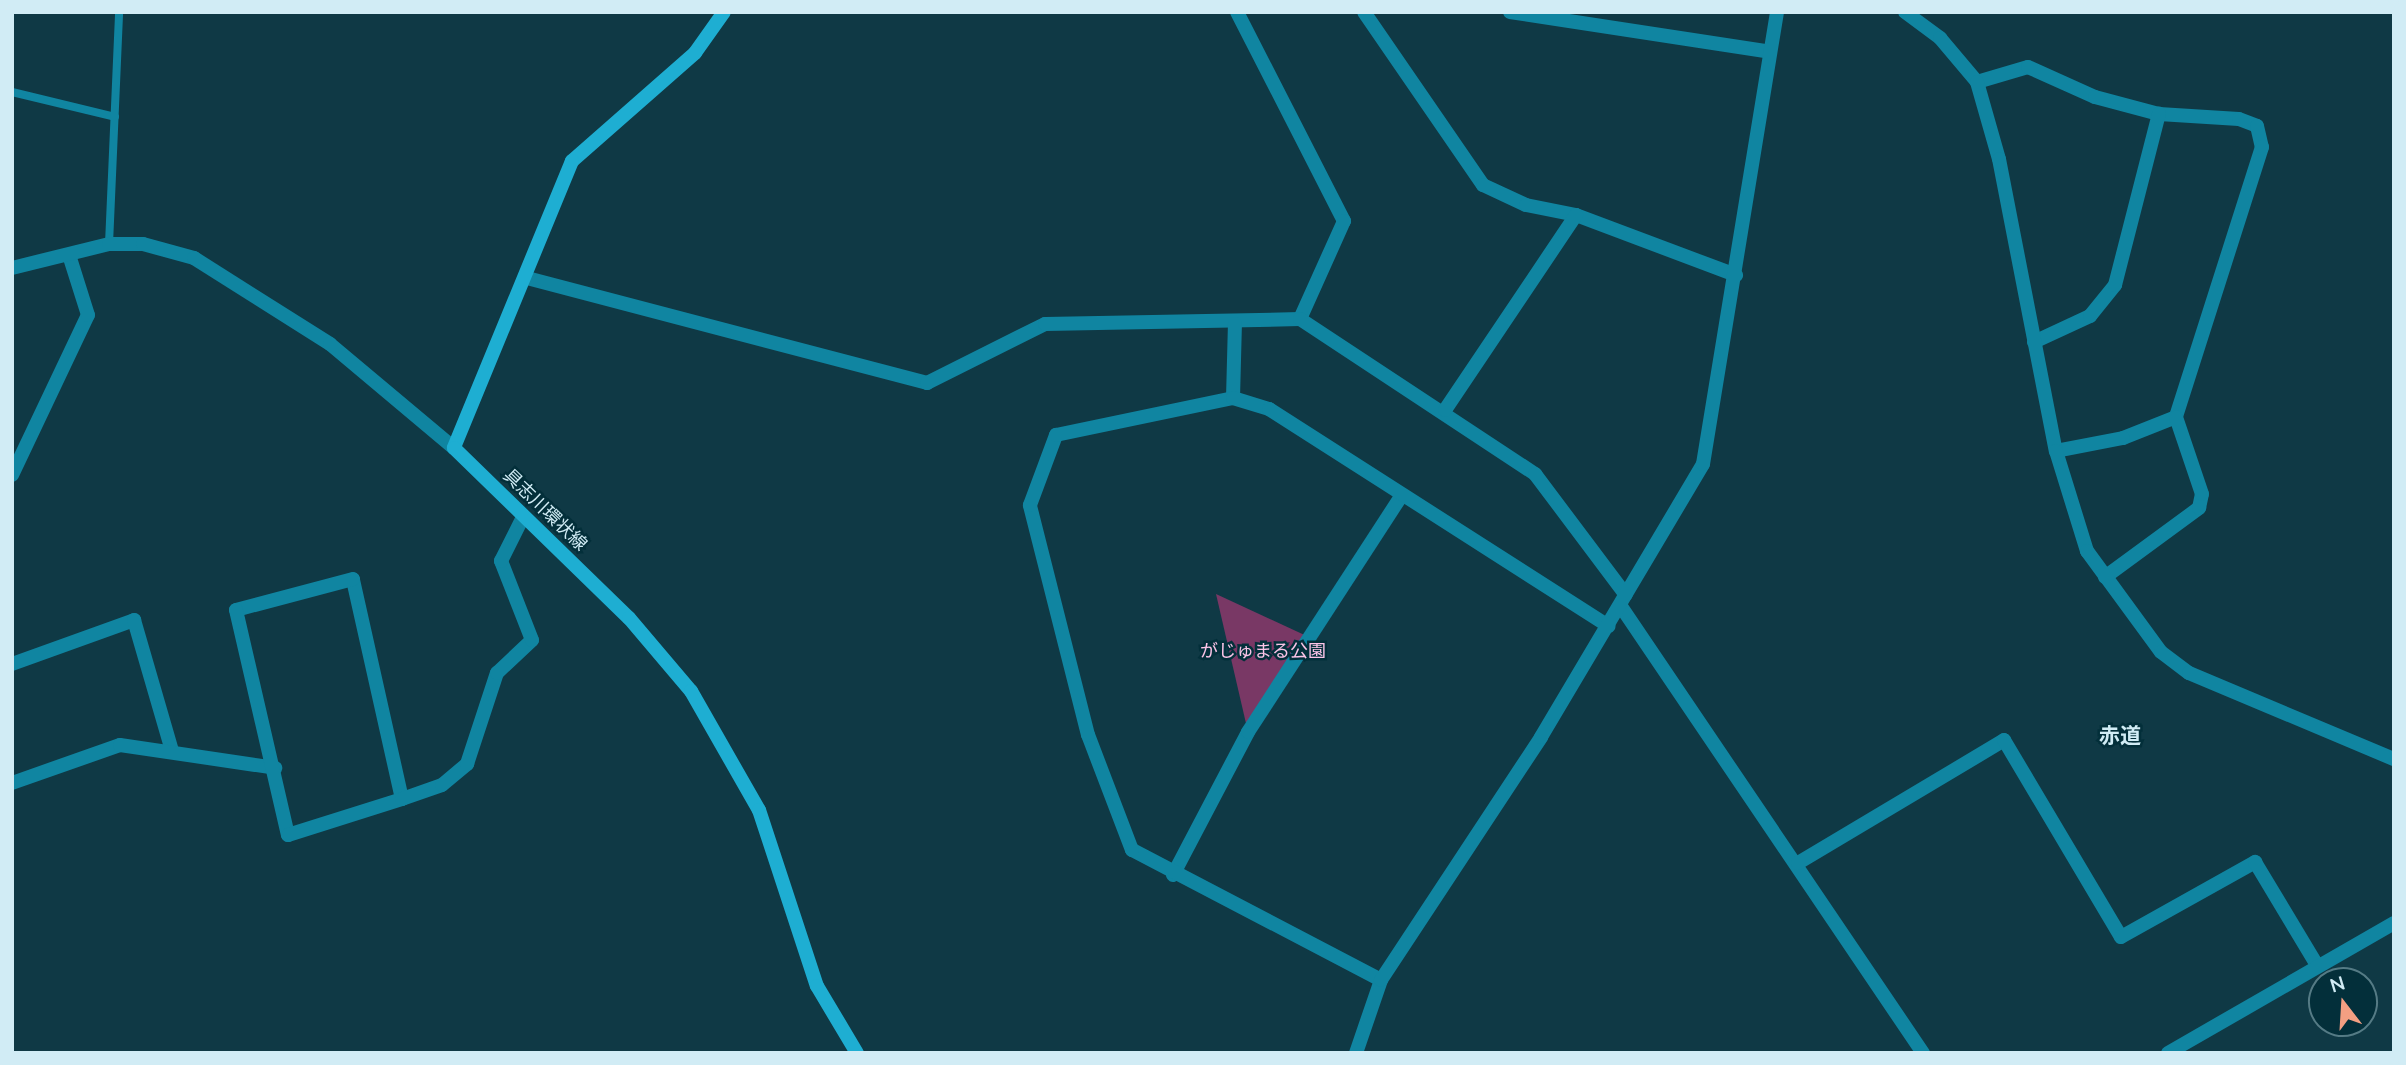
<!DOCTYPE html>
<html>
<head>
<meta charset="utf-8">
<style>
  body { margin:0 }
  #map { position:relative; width:2406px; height:1065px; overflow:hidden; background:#0f3945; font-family:Mulish,"Noto Sans JP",sans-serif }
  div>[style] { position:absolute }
  .green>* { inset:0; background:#793865 }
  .service>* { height:8px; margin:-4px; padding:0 4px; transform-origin:4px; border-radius:4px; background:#1085a1 }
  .minor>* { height:14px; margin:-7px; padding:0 7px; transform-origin:7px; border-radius:7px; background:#1085a1 }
  .tertiary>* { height:14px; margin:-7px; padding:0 7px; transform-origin:7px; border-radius:7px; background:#1085a1 }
  .secondary>* { height:14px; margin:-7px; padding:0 7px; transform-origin:7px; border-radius:7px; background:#1eaed2 }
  span { translate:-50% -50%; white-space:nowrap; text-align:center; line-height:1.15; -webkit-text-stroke:5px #032f3a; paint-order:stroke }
  .street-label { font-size:18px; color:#d1ecf5 }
  .park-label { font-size:18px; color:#fbc4e7 }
  .quarter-label { font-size:21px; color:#d1ecf5; font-weight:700 }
  .frame { position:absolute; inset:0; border:14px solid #d1ecf5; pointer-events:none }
  .north { position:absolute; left:2308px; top:967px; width:70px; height:70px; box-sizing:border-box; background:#032f3a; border:2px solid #557b85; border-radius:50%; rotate:343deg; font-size:19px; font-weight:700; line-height:28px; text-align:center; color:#d1ecf5 }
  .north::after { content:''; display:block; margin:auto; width:24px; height:32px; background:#f39f82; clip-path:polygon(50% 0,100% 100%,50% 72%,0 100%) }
</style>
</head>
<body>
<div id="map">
  <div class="green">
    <i style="clip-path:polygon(1216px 594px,1311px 638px,1248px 732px)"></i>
  </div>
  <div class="service">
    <i style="left:12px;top:92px;width:106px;rotate:13.6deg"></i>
    <i style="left:109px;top:244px;width:232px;rotate:-87.5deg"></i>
  </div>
  <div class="minor">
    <i style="left:1237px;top:12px;width:235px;rotate:62.9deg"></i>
    <i style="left:1344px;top:221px;width:107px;rotate:114.2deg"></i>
    <i style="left:1364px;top:12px;width:210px;rotate:55.5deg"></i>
    <i style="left:1483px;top:185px;width:47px;rotate:24.9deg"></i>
    <i style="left:1526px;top:205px;width:51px;rotate:11.3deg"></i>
    <i style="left:1576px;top:215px;width:171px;rotate:20.6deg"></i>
    <i style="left:1510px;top:12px;width:263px;rotate:8.7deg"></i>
    <i style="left:1977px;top:82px;width:53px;rotate:-16.4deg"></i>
    <i style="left:2028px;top:67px;width:73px;rotate:24.1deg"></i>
    <i style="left:2095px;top:97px;width:66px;rotate:14.9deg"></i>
    <i style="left:2159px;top:114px;width:80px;rotate:3.6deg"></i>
    <i style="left:2239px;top:119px;width:19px;rotate:21deg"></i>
    <i style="left:2257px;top:126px;width:22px;rotate:77deg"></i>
    <i style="left:2262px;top:147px;width:283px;rotate:107.7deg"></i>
    <i style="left:2176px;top:417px;width:57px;rotate:158.4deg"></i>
    <i style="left:2123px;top:438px;width:68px;rotate:169deg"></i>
    <i style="left:527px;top:278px;width:414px;rotate:14.7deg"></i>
    <i style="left:927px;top:383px;width:132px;rotate:-26.6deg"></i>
    <i style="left:1045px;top:324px;width:255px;rotate:-1.1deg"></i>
    <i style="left:1300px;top:319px;width:282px;rotate:33.4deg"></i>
    <i style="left:1535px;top:474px;width:151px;rotate:53.1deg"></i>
    <i style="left:2034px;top:342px;width:62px;rotate:-24.9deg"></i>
    <i style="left:2090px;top:316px;width:40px;rotate:-51deg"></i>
    <i style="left:2115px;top:285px;width:177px;rotate:-75.6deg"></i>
    <i style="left:1233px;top:398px;width:74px;rotate:-88.5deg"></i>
    <i style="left:1445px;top:410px;width:235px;rotate:-56.1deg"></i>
    <i style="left:12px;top:475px;width:177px;rotate:-64.6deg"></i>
    <i style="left:88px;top:315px;width:60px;rotate:-107.5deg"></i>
    <i style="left:2105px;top:577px;width:117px;rotate:-36.3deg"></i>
    <i style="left:2199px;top:508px;width:14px;rotate:-78deg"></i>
    <i style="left:2202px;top:494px;width:81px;rotate:-108.7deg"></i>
    <i style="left:1620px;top:605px;width:541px;rotate:55.93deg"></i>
    <i style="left:12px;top:664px;width:130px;rotate:-19.8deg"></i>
    <i style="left:134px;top:620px;width:136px;rotate:73.8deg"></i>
    <i style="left:12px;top:783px;width:114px;rotate:-19.4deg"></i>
    <i style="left:120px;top:745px;width:157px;rotate:8.4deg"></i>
    <i style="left:402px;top:799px;width:225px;rotate:-102.6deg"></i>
    <i style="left:353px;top:579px;width:121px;rotate:165.2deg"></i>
    <i style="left:236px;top:610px;width:231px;rotate:77deg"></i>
    <i style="left:288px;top:835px;width:120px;rotate:-17.5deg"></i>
    <i style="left:402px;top:799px;width:42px;rotate:-19.3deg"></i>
    <i style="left:442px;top:785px;width:33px;rotate:-40deg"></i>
    <i style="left:467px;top:764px;width:96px;rotate:-71.8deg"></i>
    <i style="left:497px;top:673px;width:48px;rotate:-43.3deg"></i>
    <i style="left:532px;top:640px;width:85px;rotate:-111.4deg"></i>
    <i style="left:501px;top:561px;width:49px;rotate:-63.4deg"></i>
    <i style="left:1798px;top:863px;width:240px;rotate:-30.8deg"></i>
    <i style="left:2004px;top:740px;width:229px;rotate:59.3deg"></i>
    <i style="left:2121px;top:937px;width:154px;rotate:-29.2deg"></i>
    <i style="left:2255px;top:862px;width:120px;rotate:59deg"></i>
    <i style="left:1173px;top:875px;width:161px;rotate:-62.3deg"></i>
    <i style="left:1248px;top:732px;width:281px;rotate:-57deg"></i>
    <i style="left:1381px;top:980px;width:281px;rotate:-152.4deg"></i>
    <i style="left:1132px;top:850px;width:123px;rotate:-110.9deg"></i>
    <i style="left:1088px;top:735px;width:237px;rotate:-104.2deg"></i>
    <i style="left:1030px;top:505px;width:75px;rotate:-69.6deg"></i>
    <i style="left:1056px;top:435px;width:181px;rotate:-11.8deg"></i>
    <i style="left:1233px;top:398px;width:38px;rotate:17deg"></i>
    <i style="left:1269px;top:409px;width:403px;rotate:32.6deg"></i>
    <i style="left:2168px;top:1053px;width:261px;rotate:-29.9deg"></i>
  </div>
  <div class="tertiary">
    <i style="left:1905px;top:12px;width:44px;rotate:36.6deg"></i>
    <i style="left:1940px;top:38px;width:57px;rotate:49.9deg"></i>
    <i style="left:1977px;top:82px;width:80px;rotate:74.1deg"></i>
    <i style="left:1999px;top:159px;width:298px;rotate:79deg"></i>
    <i style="left:2056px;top:451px;width:105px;rotate:72.8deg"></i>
    <i style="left:2087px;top:551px;width:125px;rotate:53.8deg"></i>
    <i style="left:2161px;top:652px;width:35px;rotate:37deg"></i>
    <i style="left:2189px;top:673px;width:222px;rotate:22.8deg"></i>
    <i style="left:12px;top:268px;width:100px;rotate:-13.9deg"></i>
    <i style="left:109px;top:244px;width:34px"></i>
    <i style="left:143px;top:244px;width:53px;rotate:15.4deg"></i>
    <i style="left:194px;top:258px;width:161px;rotate:32.3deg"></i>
    <i style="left:330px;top:344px;width:162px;rotate:40deg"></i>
    <i style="left:1356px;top:1053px;width:77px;rotate:-71.1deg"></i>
    <i style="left:1381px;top:980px;width:291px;rotate:-56.6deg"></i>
    <i style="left:1541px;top:737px;width:317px;rotate:-59.3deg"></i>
    <i style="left:1703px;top:464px;width:458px;rotate:-80.7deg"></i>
  </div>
  <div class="secondary">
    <i style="left:724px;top:12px;width:50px;rotate:125.3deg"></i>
    <i style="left:695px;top:53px;width:164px;rotate:138.7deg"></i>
    <i style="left:572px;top:161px;width:310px;rotate:112.4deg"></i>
    <i style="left:454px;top:448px;width:244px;rotate:44.2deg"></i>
    <i style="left:629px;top:618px;width:96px;rotate:49.7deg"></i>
    <i style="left:691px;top:691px;width:137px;rotate:60.3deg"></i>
    <i style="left:759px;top:810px;width:185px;rotate:71.8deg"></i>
    <i style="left:817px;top:986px;width:78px;rotate:59.2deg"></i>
  </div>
  <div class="street-label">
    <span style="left:545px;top:510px;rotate:44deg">具志川環状線</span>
  </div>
  <div class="park-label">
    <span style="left:1263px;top:651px">がじゅまる公園</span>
  </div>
  <div class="quarter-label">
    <span style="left:2120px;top:735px">赤道</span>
  </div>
  <div class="frame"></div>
  <div class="north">N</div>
</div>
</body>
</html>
